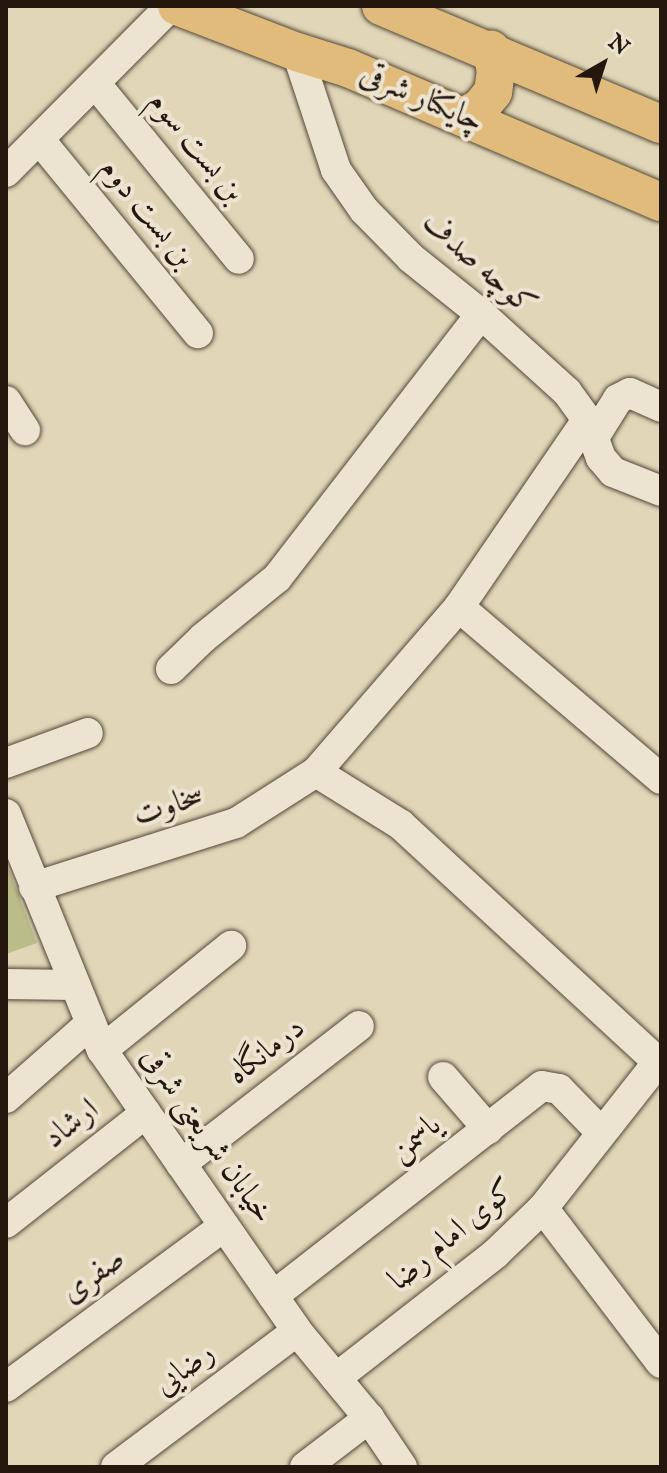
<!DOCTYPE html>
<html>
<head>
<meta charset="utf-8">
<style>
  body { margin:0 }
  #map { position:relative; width:667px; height:1473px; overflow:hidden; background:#e1d6b8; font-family:"IM FELL English",Amiri,serif }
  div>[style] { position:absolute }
  .green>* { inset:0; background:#babc89 }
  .roads { filter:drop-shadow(0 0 2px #534838) drop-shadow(0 0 2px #534838) }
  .minor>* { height:30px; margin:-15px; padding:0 15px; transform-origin:15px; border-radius:15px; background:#ece4d1 }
  .major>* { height:38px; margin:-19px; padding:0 19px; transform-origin:19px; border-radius:19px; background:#e0bb7c }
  span { translate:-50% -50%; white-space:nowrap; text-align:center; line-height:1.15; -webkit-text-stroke:8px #ece4d1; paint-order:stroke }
  .street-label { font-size:32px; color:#24180e }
  .frame { position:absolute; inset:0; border:8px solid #24180e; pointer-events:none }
  .north { position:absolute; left:563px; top:24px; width:80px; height:80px; -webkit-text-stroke:6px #ece4d1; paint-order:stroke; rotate:39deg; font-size:22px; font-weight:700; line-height:32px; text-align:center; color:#24180e }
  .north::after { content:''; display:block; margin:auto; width:28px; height:36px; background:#24180e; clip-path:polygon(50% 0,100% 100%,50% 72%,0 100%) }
</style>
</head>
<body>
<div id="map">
  <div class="green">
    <i style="clip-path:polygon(6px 862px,37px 943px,6px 954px)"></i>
  </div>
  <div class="roads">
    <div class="minor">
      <i style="left:297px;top:52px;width:124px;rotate:71.7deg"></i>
      <i style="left:336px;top:170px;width:49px;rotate:55deg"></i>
      <i style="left:364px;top:210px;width:67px;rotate:45.6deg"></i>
      <i style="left:411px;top:258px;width:90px;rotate:38.7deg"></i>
      <i style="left:481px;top:314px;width:116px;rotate:42.2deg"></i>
      <i style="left:567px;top:392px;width:34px;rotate:54deg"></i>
      <i style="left:587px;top:420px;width:40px;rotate:69.8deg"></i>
      <i style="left:601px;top:458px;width:18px;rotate:49deg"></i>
      <i style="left:613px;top:472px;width:52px;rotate:21.6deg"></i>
      <i style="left:95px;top:83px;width:227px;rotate:50.7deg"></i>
      <i style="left:39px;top:139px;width:251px;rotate:50.7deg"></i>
      <i style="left:6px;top:172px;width:234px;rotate:-45.2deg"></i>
      <i style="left:6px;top:401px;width:35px;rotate:57deg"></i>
      <i style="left:587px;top:420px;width:227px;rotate:124.4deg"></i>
      <i style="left:459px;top:607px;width:218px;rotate:130.9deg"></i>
      <i style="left:316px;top:772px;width:100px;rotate:31.9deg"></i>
      <i style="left:401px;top:825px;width:350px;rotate:42.7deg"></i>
      <i style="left:593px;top:439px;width:47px;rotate:-58deg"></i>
      <i style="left:618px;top:399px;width:13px;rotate:-27deg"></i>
      <i style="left:630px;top:393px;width:34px;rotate:24deg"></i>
      <i style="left:459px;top:607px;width:265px;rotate:40.4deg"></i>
      <i style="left:171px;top:669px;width:45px;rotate:-44.1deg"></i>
      <i style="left:203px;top:638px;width:95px;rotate:-39deg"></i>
      <i style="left:277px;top:578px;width:334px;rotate:-52.3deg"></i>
      <i style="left:6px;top:763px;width:87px;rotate:-20.1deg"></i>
      <i style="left:6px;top:814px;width:255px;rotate:67.9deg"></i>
      <i style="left:102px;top:1050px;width:342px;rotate:55.2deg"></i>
      <i style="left:297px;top:1331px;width:113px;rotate:50.4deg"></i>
      <i style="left:369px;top:1418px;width:59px;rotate:56deg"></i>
      <i style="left:34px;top:887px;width:212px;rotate:-17.6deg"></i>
      <i style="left:236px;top:823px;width:95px;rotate:-32.5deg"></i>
      <i style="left:6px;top:984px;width:69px;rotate:0.8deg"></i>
      <i style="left:102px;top:1050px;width:166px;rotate:-38.9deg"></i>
      <i style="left:443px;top:1077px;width:69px;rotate:49.1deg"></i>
      <i style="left:6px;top:1098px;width:113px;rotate:-41.4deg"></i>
      <i style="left:181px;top:1164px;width:225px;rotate:-37.8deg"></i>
      <i style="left:543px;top:1208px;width:195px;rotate:52.7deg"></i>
      <i style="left:6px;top:1223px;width:178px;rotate:-38.2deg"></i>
      <i style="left:273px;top:1296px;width:341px;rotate:-38deg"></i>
      <i style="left:542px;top:1086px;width:17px;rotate:10deg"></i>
      <i style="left:559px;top:1089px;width:60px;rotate:45.7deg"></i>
      <i style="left:336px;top:1378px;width:202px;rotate:-37.9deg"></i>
      <i style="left:495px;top:1254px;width:66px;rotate:-43.8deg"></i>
      <i style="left:543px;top:1208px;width:191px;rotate:-51.8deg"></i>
      <i style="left:6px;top:1387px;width:271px;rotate:-36.4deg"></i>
      <i style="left:116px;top:1467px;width:226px;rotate:-36.9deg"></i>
      <i style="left:305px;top:1467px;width:81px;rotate:-37.4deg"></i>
    </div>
    <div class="major">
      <i style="left:177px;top:6px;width:129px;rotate:21deg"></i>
      <i style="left:297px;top:52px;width:53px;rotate:17.4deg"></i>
      <i style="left:348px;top:68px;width:340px;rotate:23.2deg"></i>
      <i style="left:381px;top:6px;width:304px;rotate:22.9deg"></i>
      <i style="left:463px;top:117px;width:19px;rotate:-28deg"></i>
      <i style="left:480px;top:108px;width:21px;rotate:-51deg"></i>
      <i style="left:493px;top:92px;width:21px;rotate:-82deg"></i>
      <i style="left:496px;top:71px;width:22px;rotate:-103deg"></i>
    </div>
  </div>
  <div class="street-label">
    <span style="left:421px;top:99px;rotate:23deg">چایکنار شرقی</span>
    <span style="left:195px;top:148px;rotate:51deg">بن بست سوم</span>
    <span style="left:146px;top:214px;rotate:51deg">بن بست دوم</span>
    <span style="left:478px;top:265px;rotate:41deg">کوچه صدف</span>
    <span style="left:169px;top:807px;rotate:-18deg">سخاوت</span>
    <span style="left:267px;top:1052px;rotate:-38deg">درمانگاه</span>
    <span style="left:72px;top:1125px;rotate:-38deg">ارشاد</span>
    <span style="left:206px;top:1136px;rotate:55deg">خیابان شریعتی شرقی</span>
    <span style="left:416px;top:1139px;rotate:-38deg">یاسمن</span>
    <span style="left:453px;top:1236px;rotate:-40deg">کوی امام رضا</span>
    <span style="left:94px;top:1277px;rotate:-36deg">صفری</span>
    <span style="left:185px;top:1370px;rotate:-37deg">رضایی</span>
  </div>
  <div class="frame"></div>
  <div class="north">N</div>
</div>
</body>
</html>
